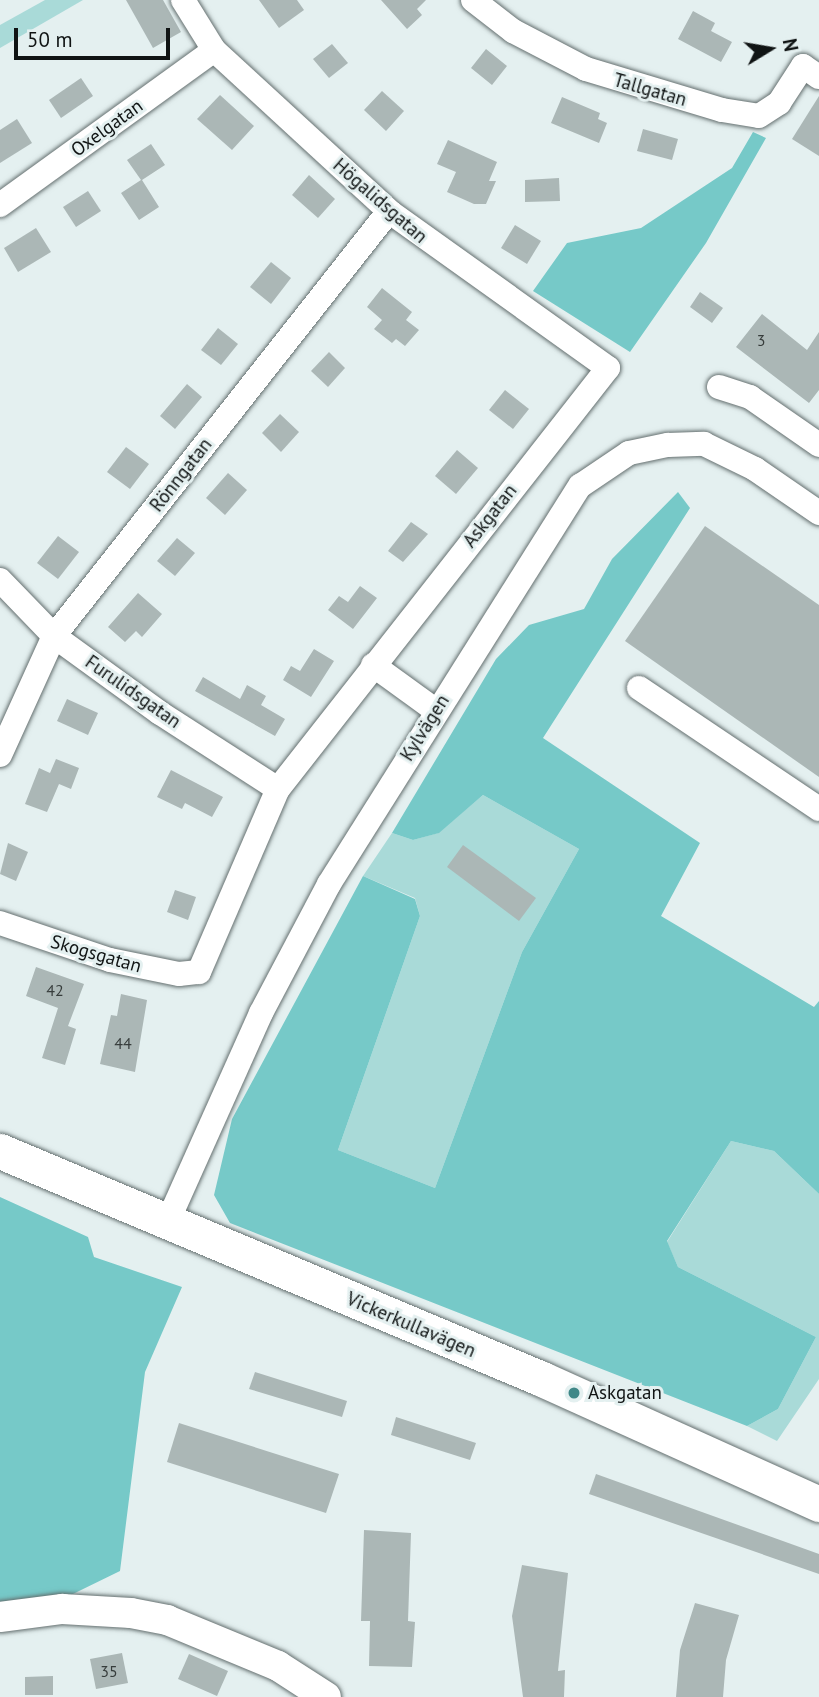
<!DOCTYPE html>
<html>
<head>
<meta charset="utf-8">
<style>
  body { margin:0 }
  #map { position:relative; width:819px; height:1697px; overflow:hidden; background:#e4f0f0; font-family:"PT Sans",sans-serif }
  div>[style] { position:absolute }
  .green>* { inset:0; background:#a9dad8 }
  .forest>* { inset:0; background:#76c9c8 }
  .building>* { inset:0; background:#abb7b6 }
  .roads { filter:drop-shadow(0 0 2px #646f6f) drop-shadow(0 0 2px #646f6f) }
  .minor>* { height:24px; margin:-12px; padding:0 12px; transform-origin:12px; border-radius:12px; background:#fff }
  .tertiary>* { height:30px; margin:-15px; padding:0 15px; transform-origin:15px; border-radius:15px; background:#fff }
  .secondary>* { height:35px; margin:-17.5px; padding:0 17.5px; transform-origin:17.5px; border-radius:17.5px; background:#fff }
  .dots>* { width:19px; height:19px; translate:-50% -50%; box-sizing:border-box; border:4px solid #e4f0f0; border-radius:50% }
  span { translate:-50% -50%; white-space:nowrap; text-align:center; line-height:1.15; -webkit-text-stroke:6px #e4f0f0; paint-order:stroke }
  .number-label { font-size:16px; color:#373d3c }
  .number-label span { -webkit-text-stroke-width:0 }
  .street-label { font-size:19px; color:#101414 }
  .poi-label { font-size:19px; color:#101414 }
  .left { translate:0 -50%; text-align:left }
  .north { position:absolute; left:735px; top:14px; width:70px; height:70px; -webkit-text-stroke:5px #e4f0f0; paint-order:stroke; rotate:79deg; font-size:19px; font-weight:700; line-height:28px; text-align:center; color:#101414 }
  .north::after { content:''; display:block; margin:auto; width:24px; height:32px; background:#101414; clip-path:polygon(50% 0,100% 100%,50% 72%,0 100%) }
  .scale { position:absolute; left:14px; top:28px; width:156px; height:32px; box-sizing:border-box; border:4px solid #101414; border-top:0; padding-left:9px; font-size:21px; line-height:24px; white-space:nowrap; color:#101414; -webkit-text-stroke:5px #e4f0f0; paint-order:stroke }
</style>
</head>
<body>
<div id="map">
  <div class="green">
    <i style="clip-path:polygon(45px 0,83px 0,0 48px,0 25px)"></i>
    <i style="clip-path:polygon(483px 795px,579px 849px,522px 952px,435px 1188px,338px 1150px,420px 916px,415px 898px,363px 876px,392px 833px,413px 840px,438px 833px)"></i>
    <i style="clip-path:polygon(731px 1141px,774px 1151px,819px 1194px,819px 1379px,777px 1441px,747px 1426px,778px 1409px,816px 1337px,678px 1267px,667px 1242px)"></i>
  </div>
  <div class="forest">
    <i style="clip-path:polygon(753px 132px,766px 138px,706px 243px,630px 352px,533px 291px,567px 243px,641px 228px,732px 168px)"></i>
    <i style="clip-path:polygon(678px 492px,690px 508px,543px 738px,700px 843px,661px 916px,814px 1007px,819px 1001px,819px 1194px,774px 1151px,731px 1141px,667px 1241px,678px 1267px,816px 1337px,778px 1409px,747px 1426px,230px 1223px,214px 1195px,232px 1119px,363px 876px,415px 899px,420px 916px,338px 1150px,435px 1188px,522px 952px,579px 849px,483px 795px,439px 833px,413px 840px,392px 833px,496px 659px,529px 625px,584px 609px,612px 559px)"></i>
    <i style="clip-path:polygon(0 1197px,88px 1237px,94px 1257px,182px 1287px,145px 1372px,120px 1571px,34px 1613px,0 1619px)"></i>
  </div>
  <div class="building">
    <i style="clip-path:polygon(126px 0,163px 0,181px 32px,153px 48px)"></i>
    <i style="clip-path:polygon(259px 0,297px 0,304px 10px,279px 28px)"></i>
    <i style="clip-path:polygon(381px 0,426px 0,417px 9px,422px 15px,407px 29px)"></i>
    <i style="clip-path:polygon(693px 11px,715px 23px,711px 31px,732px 42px,721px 62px,678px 39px)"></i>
    <i style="clip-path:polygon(332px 44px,348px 63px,329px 78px,313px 59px)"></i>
    <i style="clip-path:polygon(486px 49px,507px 66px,492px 85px,471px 68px)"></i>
    <i style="clip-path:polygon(81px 78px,93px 96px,61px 118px,49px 100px)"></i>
    <i style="clip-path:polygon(382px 91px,404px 111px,386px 131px,364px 110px)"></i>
    <i style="clip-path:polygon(220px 95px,254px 126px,232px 150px,197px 119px)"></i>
    <i style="clip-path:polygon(819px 96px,819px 156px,792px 139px)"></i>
    <i style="clip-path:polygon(562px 97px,600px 113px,598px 119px,607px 123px,599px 143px,551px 123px)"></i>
    <i style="clip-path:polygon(17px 119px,32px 143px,0 163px,0 130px)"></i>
    <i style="clip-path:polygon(643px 129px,678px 139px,672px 160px,637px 151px)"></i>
    <i style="clip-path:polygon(448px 140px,497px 162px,489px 181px,496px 181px,486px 204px,474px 204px,447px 192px,456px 172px,437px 164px)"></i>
    <i style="clip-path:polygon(151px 144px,165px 165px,142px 180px,159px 207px,139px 220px,121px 193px,141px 180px,127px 160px)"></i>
    <i style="clip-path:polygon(309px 175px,335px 199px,318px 218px,292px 195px)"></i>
    <i style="clip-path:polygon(559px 178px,560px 201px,525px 202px,525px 180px)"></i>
    <i style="clip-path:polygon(88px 191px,101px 211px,76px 227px,63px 207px)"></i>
    <i style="clip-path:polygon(515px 225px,541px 241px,527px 264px,501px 248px)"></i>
    <i style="clip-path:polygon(36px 228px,51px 252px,18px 272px,4px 248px)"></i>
    <i style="clip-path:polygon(271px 262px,291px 278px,271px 304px,250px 287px)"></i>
    <i style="clip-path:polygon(382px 288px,412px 312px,406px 320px,419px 330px,405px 346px,396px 339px,392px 343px,374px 329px,382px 320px,367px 307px)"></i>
    <i style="clip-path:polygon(700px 292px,723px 308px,712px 323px,690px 307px)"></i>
    <i style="clip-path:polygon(762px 314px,807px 350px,819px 332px,819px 390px,809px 403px,736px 347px)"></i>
    <i style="clip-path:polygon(218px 328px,238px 344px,221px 365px,201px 350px)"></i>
    <i style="clip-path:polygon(329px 352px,345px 368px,328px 387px,311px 371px)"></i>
    <i style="clip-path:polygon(187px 384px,202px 397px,175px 429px,160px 416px)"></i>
    <i style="clip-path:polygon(505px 390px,529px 409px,513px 429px,489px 410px)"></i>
    <i style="clip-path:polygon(280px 414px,299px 432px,281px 452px,262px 433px)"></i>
    <i style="clip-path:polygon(126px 447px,149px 464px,130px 489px,107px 472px)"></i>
    <i style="clip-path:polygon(457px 450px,478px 468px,456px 494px,435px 476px)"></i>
    <i style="clip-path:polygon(228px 473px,247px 490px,225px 515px,206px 498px)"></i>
    <i style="clip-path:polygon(411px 522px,428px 534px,403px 562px,388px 551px)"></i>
    <i style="clip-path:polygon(705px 526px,819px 605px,819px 777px,625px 641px)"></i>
    <i style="clip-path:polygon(58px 536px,79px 552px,58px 579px,37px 563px)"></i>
    <i style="clip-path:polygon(177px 538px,195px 553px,175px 576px,157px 561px)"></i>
    <i style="clip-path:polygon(360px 586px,377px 598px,353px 629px,328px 610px,339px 596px,348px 602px)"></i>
    <i style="clip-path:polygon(138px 593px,162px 614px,142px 637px,136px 631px,125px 642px,108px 627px)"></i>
    <i style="clip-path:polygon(314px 649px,334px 661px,311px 697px,283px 680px,291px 666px,300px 671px)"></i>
    <i style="clip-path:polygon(203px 677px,240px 699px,247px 685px,266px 696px,261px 705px,285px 719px,275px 736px,195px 691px)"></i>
    <i style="clip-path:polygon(67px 699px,98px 713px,88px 735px,57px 721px)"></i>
    <i style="clip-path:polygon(56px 759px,79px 768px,71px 789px,59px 784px,47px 812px,25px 804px,39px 768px,50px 773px)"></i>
    <i style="clip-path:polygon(171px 770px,223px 797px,212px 817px,185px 803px,182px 809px,157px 797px)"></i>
    <i style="clip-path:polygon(8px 843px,28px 852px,16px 881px,0 874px)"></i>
    <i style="clip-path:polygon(463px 845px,536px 898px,519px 921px,447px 867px)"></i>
    <i style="clip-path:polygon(175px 890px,196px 897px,188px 920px,167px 912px)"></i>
    <i style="clip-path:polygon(36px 967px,84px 984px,68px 1026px,76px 1029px,65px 1065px,42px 1058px,58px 1008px,26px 996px)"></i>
    <i style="clip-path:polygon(121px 994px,147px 1000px,135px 1072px,100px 1064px,111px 1015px,117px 1016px)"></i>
    <i style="clip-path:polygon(255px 1372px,347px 1401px,342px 1417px,249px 1389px)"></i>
    <i style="clip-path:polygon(396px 1417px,476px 1443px,470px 1460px,391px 1435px)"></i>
    <i style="clip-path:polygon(179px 1423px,339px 1474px,326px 1513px,167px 1462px)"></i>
    <i style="clip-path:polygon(596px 1474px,819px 1554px,819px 1574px,589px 1494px)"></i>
    <i style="clip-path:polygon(364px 1530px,411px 1533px,408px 1621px,415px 1622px,412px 1667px,369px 1666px,370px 1621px,361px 1621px)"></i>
    <i style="clip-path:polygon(522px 1565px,568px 1573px,558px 1671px,565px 1670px,564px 1697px,523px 1697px,512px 1616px)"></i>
    <i style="clip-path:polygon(695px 1603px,739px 1615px,726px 1660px,723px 1697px,676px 1697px,680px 1650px)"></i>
    <i style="clip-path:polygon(122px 1653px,128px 1683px,96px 1689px,90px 1659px)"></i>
    <i style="clip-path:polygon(189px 1654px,228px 1671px,217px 1696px,178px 1679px)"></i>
    <i style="clip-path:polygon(53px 1676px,53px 1695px,25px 1695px,25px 1677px)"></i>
  </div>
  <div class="roads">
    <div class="minor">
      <i style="left:473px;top:0;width:51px;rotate:37.8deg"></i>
      <i style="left:513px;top:31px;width:82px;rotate:27.5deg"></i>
      <i style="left:586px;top:69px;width:142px;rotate:16.8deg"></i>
      <i style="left:722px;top:110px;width:37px;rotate:9deg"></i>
      <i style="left:759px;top:116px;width:24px;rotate:-33deg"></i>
      <i style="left:779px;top:103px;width:44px;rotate:-57deg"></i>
      <i style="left:803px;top:66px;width:19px;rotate:35deg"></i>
      <i style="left:0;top:205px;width:264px;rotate:-35.9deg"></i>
      <i style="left:719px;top:387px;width:33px;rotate:18deg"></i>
      <i style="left:750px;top:397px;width:84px;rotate:34.8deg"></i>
      <i style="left:0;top:580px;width:78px;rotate:46deg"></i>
      <i style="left:54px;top:636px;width:131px;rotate:36deg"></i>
      <i style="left:160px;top:713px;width:140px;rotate:32.8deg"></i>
      <i style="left:373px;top:665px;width:77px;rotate:36deg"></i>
      <i style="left:639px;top:688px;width:217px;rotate:33.9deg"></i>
      <i style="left:0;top:755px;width:131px;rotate:-65.6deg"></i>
      <i style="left:54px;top:636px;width:541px;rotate:-51.75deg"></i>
      <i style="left:0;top:923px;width:116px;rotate:18.6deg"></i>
      <i style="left:110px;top:960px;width:70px;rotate:11.5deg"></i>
      <i style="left:179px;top:974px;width:20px;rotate:-6deg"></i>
      <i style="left:199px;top:972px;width:199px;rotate:-66.7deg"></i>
      <i style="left:278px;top:789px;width:535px;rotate:-51.91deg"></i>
      <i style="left:608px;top:368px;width:269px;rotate:-144.4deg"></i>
      <i style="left:389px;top:211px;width:238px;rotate:-137.4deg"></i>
      <i style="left:214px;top:50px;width:59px;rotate:-121.8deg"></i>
      <i style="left:168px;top:1221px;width:228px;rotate:-65.9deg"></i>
      <i style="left:261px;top:1013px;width:146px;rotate:-62.2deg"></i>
      <i style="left:329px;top:884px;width:471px;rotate:-57.8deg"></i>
      <i style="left:580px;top:486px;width:59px;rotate:-34deg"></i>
      <i style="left:629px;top:453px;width:40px;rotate:-12deg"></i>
      <i style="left:668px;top:445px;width:36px;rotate:-2deg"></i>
      <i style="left:704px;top:444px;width:57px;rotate:26.1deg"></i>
      <i style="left:755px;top:469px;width:78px;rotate:34.5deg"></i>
    </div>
    <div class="tertiary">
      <i style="left:0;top:1617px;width:63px;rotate:-7.4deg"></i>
      <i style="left:62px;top:1609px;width:69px;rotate:3.3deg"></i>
      <i style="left:131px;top:1613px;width:37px;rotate:11deg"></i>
      <i style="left:167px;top:1620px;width:120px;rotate:22.5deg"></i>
      <i style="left:278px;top:1666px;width:57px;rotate:32.9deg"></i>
    </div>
    <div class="secondary">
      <i style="left:0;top:1151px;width:588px;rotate:22.81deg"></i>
      <i style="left:542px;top:1379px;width:304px;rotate:24.3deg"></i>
    </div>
  </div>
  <div class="dots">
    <i style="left:574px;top:1393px;background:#408888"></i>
  </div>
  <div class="number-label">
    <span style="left:761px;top:340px">3</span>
    <span style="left:55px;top:990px">42</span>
    <span style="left:123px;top:1043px">44</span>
    <span style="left:109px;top:1671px">35</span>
  </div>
  <div class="street-label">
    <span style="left:650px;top:90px;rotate:16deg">Tallgatan</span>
    <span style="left:107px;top:128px;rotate:-36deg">Oxelgatan</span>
    <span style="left:380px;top:201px;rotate:41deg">Högalidsgatan</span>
    <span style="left:181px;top:475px;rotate:-52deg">Rönngatan</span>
    <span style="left:490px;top:516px;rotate:-52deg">Askgatan</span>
    <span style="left:133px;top:692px;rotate:35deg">Furulidsgatan</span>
    <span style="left:425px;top:728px;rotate:-58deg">Kylvägen</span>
    <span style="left:96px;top:954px;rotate:16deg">Skogsgatan</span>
    <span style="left:411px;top:1325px;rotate:23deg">Vickerkullavägen</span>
  </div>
  <div class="poi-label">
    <span class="left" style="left:588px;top:1393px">Askgatan</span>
  </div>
  <div class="north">N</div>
  <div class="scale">50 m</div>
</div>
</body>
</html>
